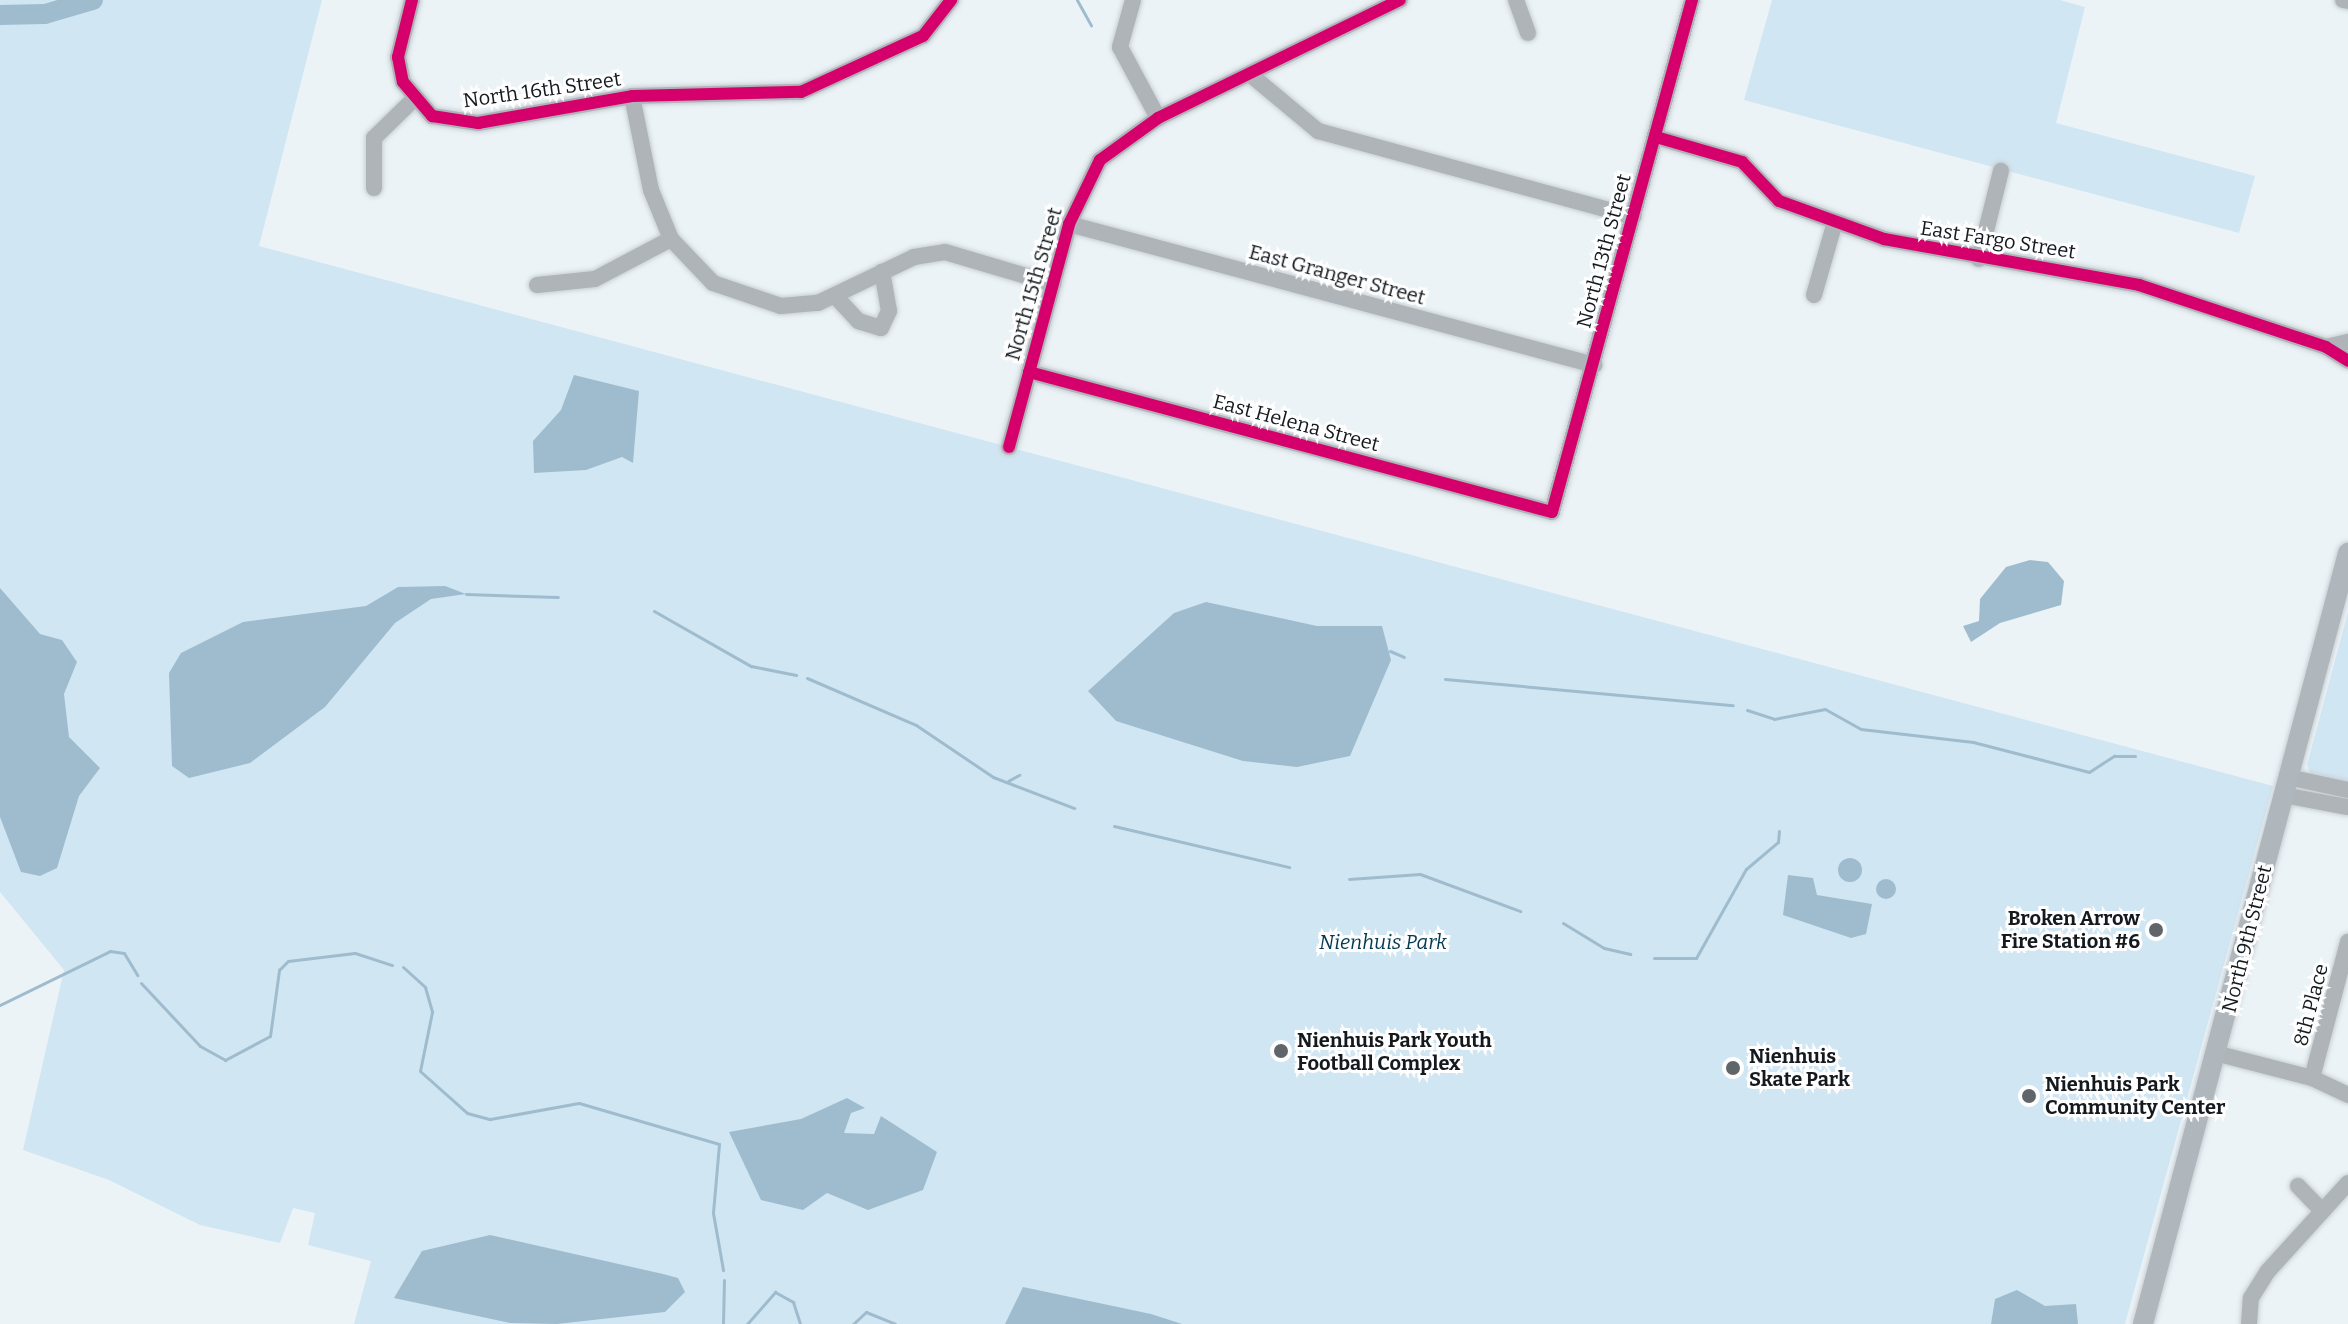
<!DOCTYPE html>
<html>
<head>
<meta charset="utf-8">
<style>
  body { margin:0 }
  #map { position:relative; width:2348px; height:1324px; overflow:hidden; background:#ebf3f7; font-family:Bitter,serif }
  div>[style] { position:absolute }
  .green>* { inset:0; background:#d1e6f3 }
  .water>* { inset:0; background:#9fbcce }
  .round { border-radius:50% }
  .stream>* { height:3px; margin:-1.5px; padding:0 1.5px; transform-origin:1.5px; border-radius:1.5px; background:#9fbcce }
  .river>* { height:20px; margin:-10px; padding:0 10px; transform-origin:10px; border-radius:10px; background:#9fbcce }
  .roads { filter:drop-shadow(0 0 2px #c9cfd3) drop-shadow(0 0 2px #c9cfd3) }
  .minor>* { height:16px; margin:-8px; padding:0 8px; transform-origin:8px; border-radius:8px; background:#aeb4b8 }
  .major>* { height:20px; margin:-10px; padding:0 10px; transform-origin:10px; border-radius:10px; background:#afb7bc }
  .cycleway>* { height:12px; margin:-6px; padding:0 6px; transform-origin:6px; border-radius:6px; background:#d6006c }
  .dots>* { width:22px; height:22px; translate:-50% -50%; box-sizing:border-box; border:4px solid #fefefe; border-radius:50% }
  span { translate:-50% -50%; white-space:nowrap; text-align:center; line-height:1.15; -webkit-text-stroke:6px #fefefe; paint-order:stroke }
  .street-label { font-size:20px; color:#13191d }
  .poi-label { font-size:20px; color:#13191d; font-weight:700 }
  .right { translate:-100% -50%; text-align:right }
  .left { translate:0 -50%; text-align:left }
  .park-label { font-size:20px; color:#033951; font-style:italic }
</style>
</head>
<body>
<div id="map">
  <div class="green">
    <i style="clip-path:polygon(0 0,322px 0,259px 246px,2273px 786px,2125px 1324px,354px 1324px,371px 1261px,308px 1245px,315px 1213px,293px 1208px,280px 1243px,200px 1225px,109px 1180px,23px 1150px,64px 970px,0 892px)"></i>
    <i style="clip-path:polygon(1772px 0,2060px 0,2085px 7px,2056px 123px,2255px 176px,2239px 233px,1744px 100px)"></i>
    <i style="clip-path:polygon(2348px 612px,2348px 781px,2337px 782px,2310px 773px,2307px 765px)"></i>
  </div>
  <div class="water">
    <i style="clip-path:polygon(574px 375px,639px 391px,633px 463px,622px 457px,586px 470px,534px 473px,533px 441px,561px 410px)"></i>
    <i style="clip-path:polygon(2030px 560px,2048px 562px,2064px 581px,2061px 605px,2000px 623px,1971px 642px,1963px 626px,1979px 621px,1980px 599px,2006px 567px)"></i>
    <i style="clip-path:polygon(445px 586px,466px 594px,431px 599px,395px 623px,325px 707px,250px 763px,189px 778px,172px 766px,169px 673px,181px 653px,243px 622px,366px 606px,398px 587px)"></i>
    <i style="clip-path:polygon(0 588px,40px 634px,62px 640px,77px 662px,64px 694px,69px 737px,100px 768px,79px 796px,57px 868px,40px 876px,21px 872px,0 817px)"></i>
    <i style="clip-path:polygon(1206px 602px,1317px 626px,1382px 626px,1391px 660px,1350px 756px,1297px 767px,1243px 761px,1116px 721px,1088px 691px,1174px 613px)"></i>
    <i class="round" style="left:1838px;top:858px;width:24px;height:24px"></i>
    <i style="clip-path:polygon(1788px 875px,1813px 878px,1817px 895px,1872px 904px,1866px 934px,1851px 938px,1783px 915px)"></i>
    <i class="round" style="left:1876px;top:879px;width:20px;height:20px"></i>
    <i style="clip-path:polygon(847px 1098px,865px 1108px,851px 1113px,844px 1133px,874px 1134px,881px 1116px,937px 1152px,923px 1190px,868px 1210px,827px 1193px,803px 1210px,761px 1200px,729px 1132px,801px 1119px)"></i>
    <i style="clip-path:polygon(490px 1235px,663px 1274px,678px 1278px,685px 1292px,665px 1312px,557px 1324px,510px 1323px,394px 1298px,422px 1251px)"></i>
    <i style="clip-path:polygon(1023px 1287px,1151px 1314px,1182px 1324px,1005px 1324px)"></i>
    <i style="clip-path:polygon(2017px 1290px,2045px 1306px,2076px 1304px,2078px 1324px,1991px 1324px,1995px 1299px)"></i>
  </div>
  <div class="stream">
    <i style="left:1077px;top:0;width:29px;rotate:61deg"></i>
    <i style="left:466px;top:594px;width:92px;rotate:1.9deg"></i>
    <i style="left:654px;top:611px;width:112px;rotate:29.6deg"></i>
    <i style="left:751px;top:666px;width:46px;rotate:11.3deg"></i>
    <i style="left:1390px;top:651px;width:15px;rotate:23deg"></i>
    <i style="left:807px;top:678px;width:119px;rotate:23.3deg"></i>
    <i style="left:916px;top:725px;width:93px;rotate:34deg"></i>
    <i style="left:993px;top:777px;width:87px;rotate:20.9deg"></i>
    <i style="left:1445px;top:679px;width:289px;rotate:5.2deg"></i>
    <i style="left:1747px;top:710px;width:28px;rotate:18deg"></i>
    <i style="left:1774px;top:719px;width:52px;rotate:-11.1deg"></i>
    <i style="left:1825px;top:709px;width:41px;rotate:29.1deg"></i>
    <i style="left:1861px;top:729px;width:113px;rotate:6.6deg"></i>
    <i style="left:1973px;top:742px;width:120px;rotate:14.5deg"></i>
    <i style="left:2089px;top:772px;width:30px;rotate:-33deg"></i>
    <i style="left:2114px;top:756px;width:21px"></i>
    <i style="left:1008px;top:781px;width:13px;rotate:-29deg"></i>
    <i style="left:1114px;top:826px;width:180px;rotate:13.2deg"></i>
    <i style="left:1349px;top:879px;width:71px;rotate:-4deg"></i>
    <i style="left:1420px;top:874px;width:107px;rotate:20.3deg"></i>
    <i style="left:1563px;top:923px;width:48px;rotate:31.4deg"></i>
    <i style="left:1604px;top:948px;width:27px;rotate:13deg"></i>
    <i style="left:1654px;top:958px;width:42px"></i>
    <i style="left:1696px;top:958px;width:102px;rotate:-60.7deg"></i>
    <i style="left:1746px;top:869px;width:42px;rotate:-40.2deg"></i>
    <i style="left:1778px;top:842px;width:11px;rotate:-85deg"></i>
    <i style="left:403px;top:967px;width:30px;rotate:42deg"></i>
    <i style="left:425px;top:987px;width:26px;rotate:74deg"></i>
    <i style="left:432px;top:1012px;width:60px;rotate:101.5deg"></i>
    <i style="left:420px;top:1071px;width:63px;rotate:41.8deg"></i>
    <i style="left:467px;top:1113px;width:24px;rotate:15deg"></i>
    <i style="left:490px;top:1119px;width:90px;rotate:-10.2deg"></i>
    <i style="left:579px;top:1103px;width:146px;rotate:16.3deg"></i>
    <i style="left:719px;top:1144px;width:69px;rotate:95deg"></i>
    <i style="left:713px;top:1213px;width:58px;rotate:80deg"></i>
    <i style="left:141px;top:983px;width:86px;rotate:46.9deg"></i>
    <i style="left:200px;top:1046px;width:29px;rotate:29deg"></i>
    <i style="left:225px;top:1060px;width:51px;rotate:-28.1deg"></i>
    <i style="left:270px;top:1036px;width:67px;rotate:-82.2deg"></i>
    <i style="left:279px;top:970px;width:13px;rotate:-45deg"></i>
    <i style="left:288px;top:961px;width:67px;rotate:-6.8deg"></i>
    <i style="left:355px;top:953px;width:39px;rotate:18deg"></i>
    <i style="left:0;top:1005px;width:123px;rotate:-26.1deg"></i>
    <i style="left:110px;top:951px;width:14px;rotate:8deg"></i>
    <i style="left:124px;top:953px;width:26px;rotate:59deg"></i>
    <i style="left:723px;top:1324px;width:44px;rotate:-88.7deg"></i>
    <i style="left:747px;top:1324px;width:43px;rotate:-48.8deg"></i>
    <i style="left:775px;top:1292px;width:21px;rotate:29deg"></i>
    <i style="left:793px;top:1302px;width:23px;rotate:72deg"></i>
    <i style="left:853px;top:1324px;width:18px;rotate:-43deg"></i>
    <i style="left:866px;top:1312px;width:31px;rotate:22deg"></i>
  </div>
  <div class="river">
    <i style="left:0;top:15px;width:45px;rotate:-1.3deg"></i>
    <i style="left:45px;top:14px;width:50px;rotate:-16.3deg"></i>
  </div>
  <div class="roads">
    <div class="minor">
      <i style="left:412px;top:0;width:59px;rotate:103.8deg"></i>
      <i style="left:398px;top:57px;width:25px;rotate:79deg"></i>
      <i style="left:403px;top:82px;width:45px;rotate:49.5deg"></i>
      <i style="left:432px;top:116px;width:47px;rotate:8.7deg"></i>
      <i style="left:478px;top:123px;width:156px;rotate:-9.9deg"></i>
      <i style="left:632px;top:96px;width:169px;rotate:-1.4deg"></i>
      <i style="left:801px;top:92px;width:134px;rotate:-24.7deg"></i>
      <i style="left:923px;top:36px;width:46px;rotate:-52.1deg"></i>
      <i style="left:1133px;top:0;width:49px;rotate:105.5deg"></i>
      <i style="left:1120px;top:47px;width:81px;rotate:61.8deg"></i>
      <i style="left:1516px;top:0;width:35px;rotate:70deg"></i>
      <i style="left:2343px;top:0;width:5px;rotate:11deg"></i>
      <i style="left:1252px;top:76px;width:86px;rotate:39.8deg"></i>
      <i style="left:1318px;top:131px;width:327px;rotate:15.2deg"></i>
      <i style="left:632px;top:96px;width:96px;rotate:78.6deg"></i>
      <i style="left:651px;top:190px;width:53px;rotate:67.8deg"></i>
      <i style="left:1656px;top:137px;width:90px;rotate:16.2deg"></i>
      <i style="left:1742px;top:162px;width:54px;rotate:46.5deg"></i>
      <i style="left:1779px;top:201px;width:112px;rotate:19.9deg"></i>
      <i style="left:1884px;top:239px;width:259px;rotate:10.2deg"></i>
      <i style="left:2139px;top:285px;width:197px;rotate:18.3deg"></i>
      <i style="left:2326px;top:347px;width:26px;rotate:32deg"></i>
      <i style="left:374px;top:188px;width:50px;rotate:-90deg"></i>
      <i style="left:374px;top:138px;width:54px;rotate:-44.3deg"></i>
      <i style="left:1069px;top:224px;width:544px;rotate:15.03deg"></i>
      <i style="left:1979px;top:259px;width:91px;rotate:-76deg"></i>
      <i style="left:537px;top:285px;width:58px;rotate:-5.9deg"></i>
      <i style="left:595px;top:279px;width:86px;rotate:-27.8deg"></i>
      <i style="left:671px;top:239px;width:61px;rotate:46.3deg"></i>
      <i style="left:713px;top:283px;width:72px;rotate:18.7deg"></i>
      <i style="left:781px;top:306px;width:37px;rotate:-5deg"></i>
      <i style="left:818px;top:303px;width:106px;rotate:-25.6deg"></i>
      <i style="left:914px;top:257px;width:31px;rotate:-9deg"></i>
      <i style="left:945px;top:252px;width:113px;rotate:16.5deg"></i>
      <i style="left:1814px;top:295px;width:76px;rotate:-74deg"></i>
      <i style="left:836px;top:297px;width:33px;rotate:47deg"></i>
      <i style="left:858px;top:321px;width:24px;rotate:17deg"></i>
      <i style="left:881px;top:328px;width:19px;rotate:-65deg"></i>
      <i style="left:889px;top:311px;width:40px;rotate:-100deg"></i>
      <i style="left:2326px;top:347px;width:23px;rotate:-13deg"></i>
      <i style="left:1029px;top:372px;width:541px;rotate:14.99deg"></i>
      <i style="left:1552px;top:512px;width:531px;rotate:-74.71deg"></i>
      <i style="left:1009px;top:447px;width:231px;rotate:-74.9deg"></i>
      <i style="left:1069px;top:224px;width:71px;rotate:-64.2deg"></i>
      <i style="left:1100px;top:160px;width:72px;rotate:-35.9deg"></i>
      <i style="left:1158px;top:118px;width:269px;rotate:-26deg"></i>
      <i style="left:2288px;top:777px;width:61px;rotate:12.2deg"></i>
      <i style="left:2283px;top:795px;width:66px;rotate:10.5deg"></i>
      <i style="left:2219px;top:1054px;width:96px;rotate:14.5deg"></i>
      <i style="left:2312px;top:1078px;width:40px;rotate:25deg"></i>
      <i style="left:2312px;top:1078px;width:141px;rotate:-75.2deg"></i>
      <i style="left:2298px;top:1186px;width:35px;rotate:46deg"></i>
      <i style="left:2249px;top:1324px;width:26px;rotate:-86deg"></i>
      <i style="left:2251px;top:1298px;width:32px;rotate:-58deg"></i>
      <i style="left:2268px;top:1271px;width:119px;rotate:-47.7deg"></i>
    </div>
    <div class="major">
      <i style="left:2143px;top:1324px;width:798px;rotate:-75.11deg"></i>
    </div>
  </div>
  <div class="cycleway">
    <i style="left:412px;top:0;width:59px;rotate:103.8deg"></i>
    <i style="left:398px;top:57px;width:25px;rotate:79deg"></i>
    <i style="left:403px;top:82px;width:45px;rotate:49.5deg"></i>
    <i style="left:432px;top:116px;width:47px;rotate:8.7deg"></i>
    <i style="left:478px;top:123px;width:156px;rotate:-9.9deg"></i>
    <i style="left:632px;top:96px;width:169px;rotate:-1.4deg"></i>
    <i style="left:801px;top:92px;width:134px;rotate:-24.7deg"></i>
    <i style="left:923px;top:36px;width:46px;rotate:-52.1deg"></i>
    <i style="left:1656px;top:137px;width:90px;rotate:16.2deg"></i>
    <i style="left:1742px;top:162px;width:54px;rotate:46.5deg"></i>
    <i style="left:1779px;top:201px;width:112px;rotate:19.9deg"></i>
    <i style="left:1884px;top:239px;width:259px;rotate:10.2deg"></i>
    <i style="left:2139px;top:285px;width:197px;rotate:18.3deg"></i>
    <i style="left:2326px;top:347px;width:26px;rotate:32deg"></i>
    <i style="left:1029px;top:372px;width:541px;rotate:14.99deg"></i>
    <i style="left:1552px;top:512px;width:531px;rotate:-74.71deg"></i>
    <i style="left:1009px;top:447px;width:231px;rotate:-74.9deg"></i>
    <i style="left:1069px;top:224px;width:71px;rotate:-64.2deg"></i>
    <i style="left:1100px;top:160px;width:72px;rotate:-35.9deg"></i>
    <i style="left:1158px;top:118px;width:269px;rotate:-26deg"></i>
  </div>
  <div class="dots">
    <i style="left:2156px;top:930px;background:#5f6569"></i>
    <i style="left:1281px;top:1051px;background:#5f6569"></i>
    <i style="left:1733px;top:1068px;background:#5f6569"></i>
    <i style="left:2029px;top:1096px;background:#5f6569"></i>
  </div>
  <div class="street-label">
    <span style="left:542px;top:90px;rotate:-8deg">North 16th Street</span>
    <span style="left:1998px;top:240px;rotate:9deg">East Fargo Street</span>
    <span style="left:1604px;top:251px;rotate:-75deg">North 13th Street</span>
    <span style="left:1337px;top:275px;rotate:15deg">East Granger Street</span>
    <span style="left:1034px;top:284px;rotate:-74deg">North 15th Street</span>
    <span style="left:1296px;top:423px;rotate:15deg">East Helena Street</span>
    <span style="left:2247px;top:939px;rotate:-76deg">North 9th Street</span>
    <span style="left:2311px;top:1005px;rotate:-75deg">8th Place</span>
  </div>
  <div class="poi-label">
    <span class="right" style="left:2140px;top:930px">Broken Arrow<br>Fire Station #6</span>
    <span class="left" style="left:1297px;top:1052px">Nienhuis Park Youth<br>Football Complex</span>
    <span class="left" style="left:1749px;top:1068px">Nienhuis<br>Skate Park</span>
    <span class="left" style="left:2045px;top:1096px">Nienhuis Park<br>Community Center</span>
  </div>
  <div class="park-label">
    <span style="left:1383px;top:942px">Nienhuis Park</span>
  </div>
</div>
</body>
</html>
